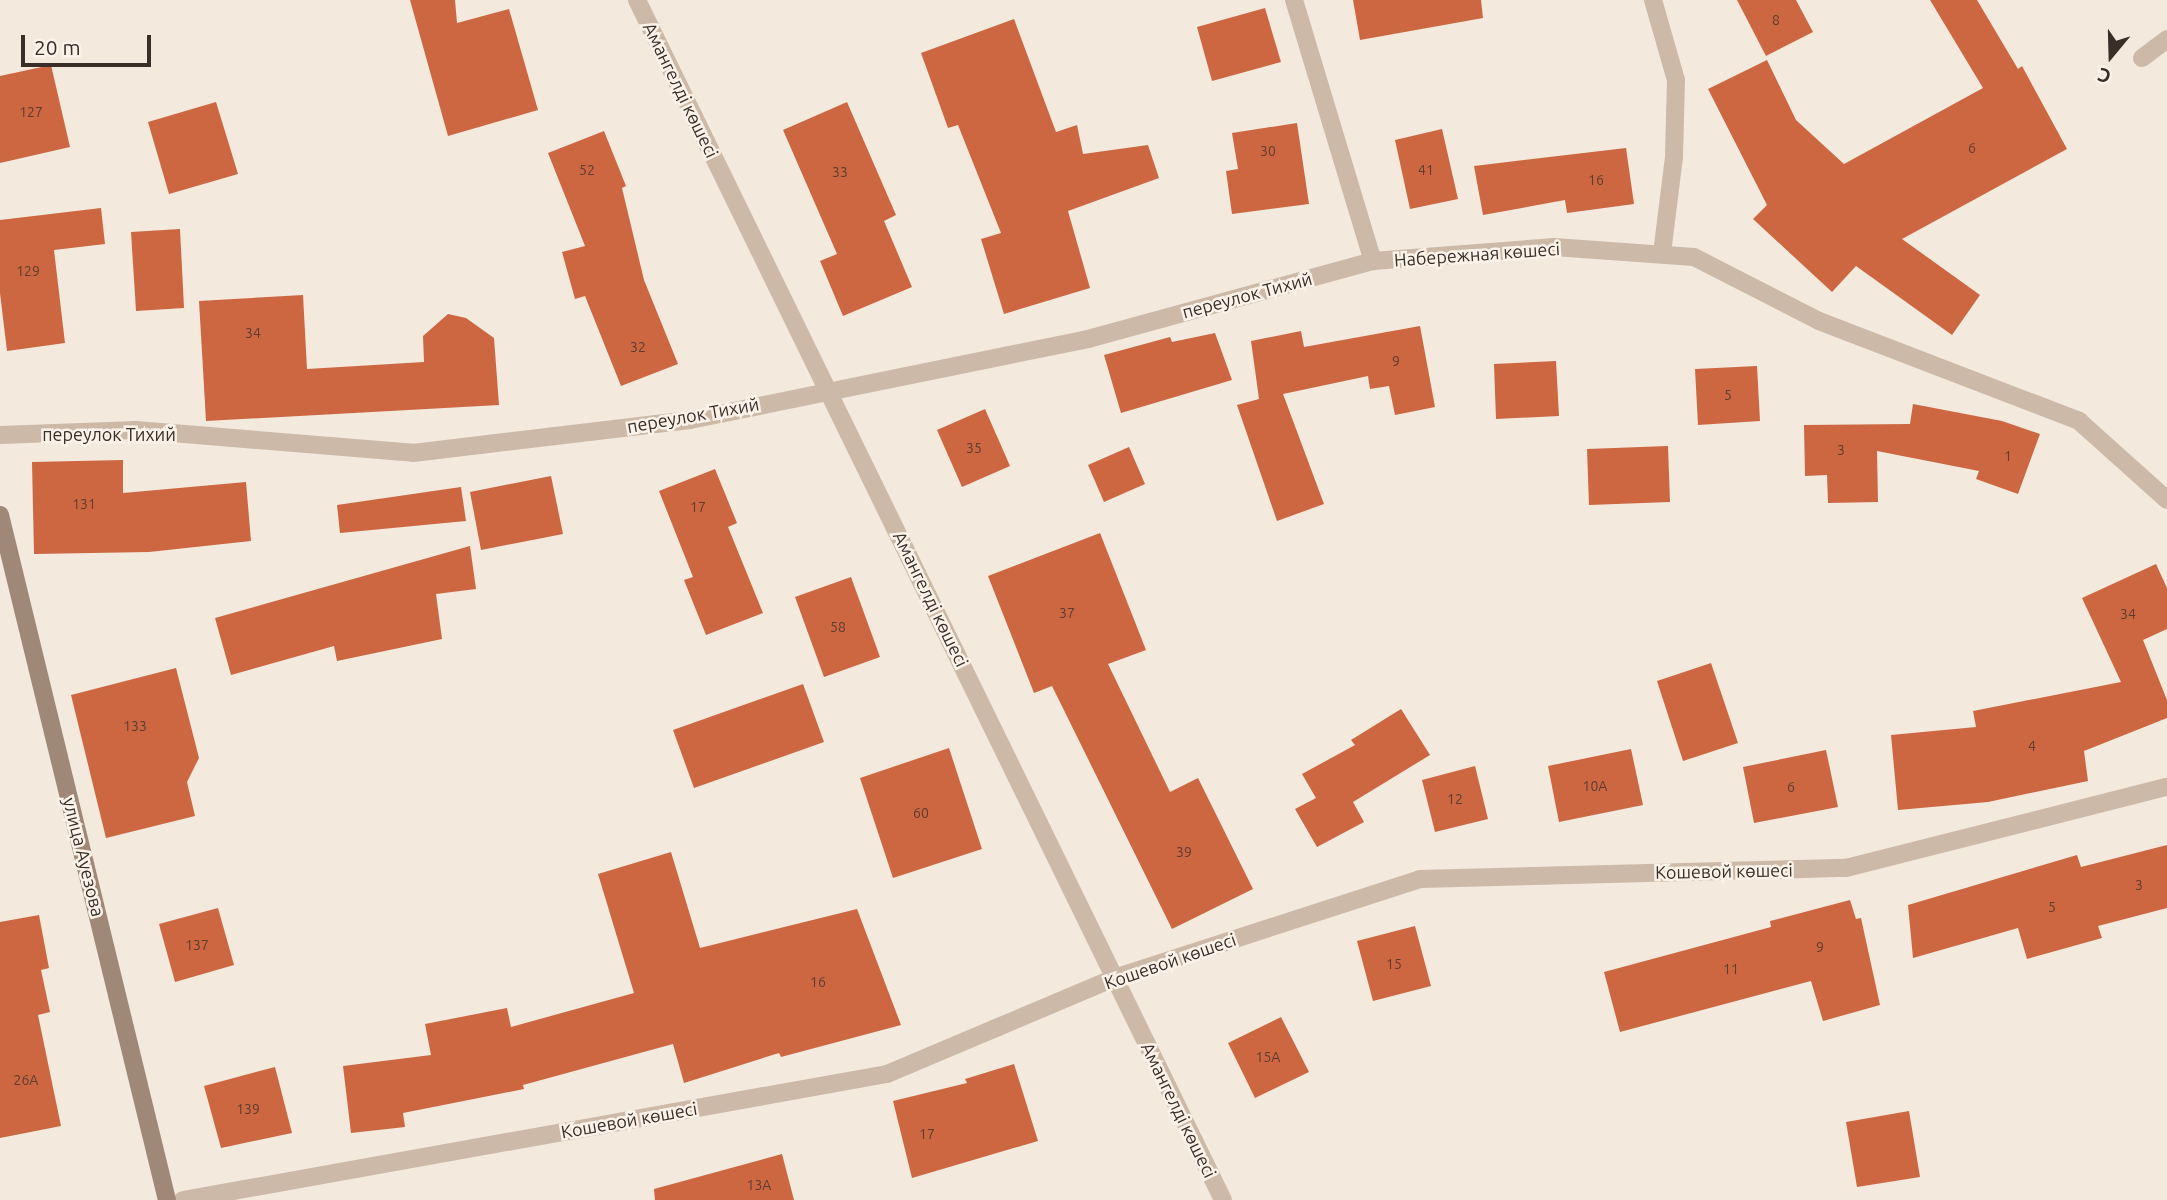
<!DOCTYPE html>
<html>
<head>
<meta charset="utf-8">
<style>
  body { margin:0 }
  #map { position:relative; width:2167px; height:1200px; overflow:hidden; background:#f3e9dd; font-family:Ubuntu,sans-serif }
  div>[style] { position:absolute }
  .building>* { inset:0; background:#cc6742 }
  .lane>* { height:18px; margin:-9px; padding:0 9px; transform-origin:9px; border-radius:9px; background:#ccb9a8 }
  .street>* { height:18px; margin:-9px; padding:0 9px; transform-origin:9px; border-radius:9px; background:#ccb9a8 }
  .secondary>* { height:18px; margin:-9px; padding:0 9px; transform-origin:9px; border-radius:9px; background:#a08879 }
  span { translate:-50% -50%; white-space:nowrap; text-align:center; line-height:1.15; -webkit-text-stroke:5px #fbf3e9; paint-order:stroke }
  .number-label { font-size:14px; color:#5e3c2e }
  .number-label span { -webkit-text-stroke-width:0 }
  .street-label { font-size:18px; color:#392e28 }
  .north { position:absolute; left:2076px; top:21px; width:70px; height:70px; -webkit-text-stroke:5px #fbf3e9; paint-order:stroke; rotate:199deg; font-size:19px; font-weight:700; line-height:28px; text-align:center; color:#392e28 }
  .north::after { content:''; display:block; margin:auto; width:24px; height:32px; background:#392e28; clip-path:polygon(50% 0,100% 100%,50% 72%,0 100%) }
  .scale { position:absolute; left:21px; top:35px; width:130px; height:32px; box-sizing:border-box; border:4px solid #392e28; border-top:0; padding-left:9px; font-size:21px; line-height:24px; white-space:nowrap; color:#392e28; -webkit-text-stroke:5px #fbf3e9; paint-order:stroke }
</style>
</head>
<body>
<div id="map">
  <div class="building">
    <i style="clip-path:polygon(410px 0,455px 0,457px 23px,509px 9px,538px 110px,448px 136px)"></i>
    <i style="clip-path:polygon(1353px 0,1481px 0,1483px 18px,1360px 40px)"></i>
    <i style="clip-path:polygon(1737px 0,1796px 0,1813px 32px,1766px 56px)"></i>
    <i style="clip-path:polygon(1930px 0,1977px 0,2018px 69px,2022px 66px,2067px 149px,1902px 239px,1980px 295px,1952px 335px,1856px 266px,1832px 292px,1753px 219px,1767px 205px,1708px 89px,1767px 60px,1796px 120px,1844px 164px,1983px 88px)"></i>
    <i style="clip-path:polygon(1265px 8px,1281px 62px,1212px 81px,1197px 27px)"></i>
    <i style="clip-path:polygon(1014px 19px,1056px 132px,1077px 125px,1083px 154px,1148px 145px,1159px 178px,1068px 211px,1090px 288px,1004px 314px,981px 239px,1001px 233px,958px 125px,948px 128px,921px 53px)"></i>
    <i style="clip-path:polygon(51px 65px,70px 147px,0 163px,0 76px)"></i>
    <i style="clip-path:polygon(216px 102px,238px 174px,169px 194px,148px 122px)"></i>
    <i style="clip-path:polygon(847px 102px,896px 215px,884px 221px,912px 287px,843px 316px,820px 261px,837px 254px,783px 130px)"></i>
    <i style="clip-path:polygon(1297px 123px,1309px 204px,1232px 214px,1226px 171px,1238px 169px,1232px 133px)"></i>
    <i style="clip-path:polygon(1442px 129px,1458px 199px,1410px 209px,1395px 140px)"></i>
    <i style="clip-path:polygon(604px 131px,626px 186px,622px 188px,644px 280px,678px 364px,621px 386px,585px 296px,575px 299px,562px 252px,585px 246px,548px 153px)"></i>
    <i style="clip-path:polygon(1626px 148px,1634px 204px,1567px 213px,1565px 200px,1483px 215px,1474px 166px)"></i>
    <i style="clip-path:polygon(101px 208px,105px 244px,54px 250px,65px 343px,7px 351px,0 293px,0 220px)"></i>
    <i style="clip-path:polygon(180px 229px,184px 308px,136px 311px,131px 232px)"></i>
    <i style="clip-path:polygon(303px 295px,307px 369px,424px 362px,423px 336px,448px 314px,466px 318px,494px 338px,499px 405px,206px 421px,199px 301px)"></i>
    <i style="clip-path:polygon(1420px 326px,1435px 407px,1395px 415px,1389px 386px,1370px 389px,1368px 376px,1283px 394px,1324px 504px,1277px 521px,1237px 405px,1259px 399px,1251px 341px,1301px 331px,1304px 347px)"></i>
    <i style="clip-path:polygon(1215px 333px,1232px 380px,1121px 413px,1104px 355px,1170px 337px,1172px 342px)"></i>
    <i style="clip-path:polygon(1556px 361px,1559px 416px,1496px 419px,1494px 364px)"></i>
    <i style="clip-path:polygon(1757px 366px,1760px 421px,1698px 425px,1695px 369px)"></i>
    <i style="clip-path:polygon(1913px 404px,2002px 421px,2040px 434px,2018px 494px,1976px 479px,1979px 471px,1877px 451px,1878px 502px,1828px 503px,1827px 475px,1805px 476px,1804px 425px,1910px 424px)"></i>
    <i style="clip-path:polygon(985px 409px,1010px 466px,962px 487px,937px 430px)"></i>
    <i style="clip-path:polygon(1668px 446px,1670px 502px,1589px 505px,1587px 449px)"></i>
    <i style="clip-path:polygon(1129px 447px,1145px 484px,1104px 502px,1088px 465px)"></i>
    <i style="clip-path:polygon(123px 460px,123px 493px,246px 482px,251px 541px,149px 552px,34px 554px,32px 462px)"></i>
    <i style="clip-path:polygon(715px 469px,737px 523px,728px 527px,763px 613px,706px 635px,684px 580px,693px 577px,659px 491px)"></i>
    <i style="clip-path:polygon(551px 476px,563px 534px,481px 550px,470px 492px)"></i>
    <i style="clip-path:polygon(461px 487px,466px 521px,340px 533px,337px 505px)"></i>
    <i style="clip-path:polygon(1100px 533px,1146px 650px,1108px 664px,1170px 792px,1198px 778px,1253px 889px,1172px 929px,1052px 686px,1034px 693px,988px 576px)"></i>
    <i style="clip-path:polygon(470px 546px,476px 589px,436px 594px,442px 639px,337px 661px,334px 646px,231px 675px,215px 618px)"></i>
    <i style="clip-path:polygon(2156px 564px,2167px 588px,2167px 629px,2143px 640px,2167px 700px,2167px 718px,2084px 751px,2088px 781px,1988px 802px,1898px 810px,1891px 735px,1976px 727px,1973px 711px,2121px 682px,2082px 598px)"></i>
    <i style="clip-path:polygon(851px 577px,880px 657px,824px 677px,795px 597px)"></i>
    <i style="clip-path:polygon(1711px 663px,1738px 743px,1683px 761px,1657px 681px)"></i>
    <i style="clip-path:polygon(176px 668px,199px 758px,187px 782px,195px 816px,106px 838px,71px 695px)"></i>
    <i style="clip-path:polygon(803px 684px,824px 742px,694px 788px,673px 730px)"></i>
    <i style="clip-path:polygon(1401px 709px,1430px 755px,1353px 802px,1364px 822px,1317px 847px,1295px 809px,1316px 798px,1302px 774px,1355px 745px,1351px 740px)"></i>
    <i style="clip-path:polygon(949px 748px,982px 849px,893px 878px,860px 778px)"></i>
    <i style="clip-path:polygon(1631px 749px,1643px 805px,1559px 822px,1548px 766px)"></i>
    <i style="clip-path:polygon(1826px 750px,1838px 807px,1754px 823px,1743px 767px)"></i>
    <i style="clip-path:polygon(1475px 766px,1488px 819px,1435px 832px,1422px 780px)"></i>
    <i style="clip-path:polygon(2167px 845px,2167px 908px,2098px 926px,2102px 938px,2027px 959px,2018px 928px,1913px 958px,1908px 905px,2077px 855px,2081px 867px)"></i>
    <i style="clip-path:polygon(671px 852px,700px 948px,857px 909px,901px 1025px,781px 1057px,779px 1053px,684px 1083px,673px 1044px,523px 1085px,524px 1089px,403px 1113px,405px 1127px,351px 1133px,343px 1066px,431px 1055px,425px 1024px,507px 1008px,511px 1027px,634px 993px,598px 874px)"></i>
    <i style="clip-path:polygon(1850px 900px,1856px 919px,1861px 918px,1880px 1005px,1823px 1021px,1811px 981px,1620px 1032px,1604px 972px,1771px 927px,1770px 921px)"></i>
    <i style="clip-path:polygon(218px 908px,234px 965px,175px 982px,159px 924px)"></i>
    <i style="clip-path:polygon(39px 915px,49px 968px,41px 970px,50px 1012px,38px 1015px,61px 1126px,0 1138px,0 922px)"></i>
    <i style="clip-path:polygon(1415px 926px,1431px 986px,1373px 1001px,1357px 941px)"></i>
    <i style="clip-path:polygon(1281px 1017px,1309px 1072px,1255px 1098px,1228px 1043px)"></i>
    <i style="clip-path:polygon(1014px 1064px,1038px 1141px,912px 1178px,893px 1101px,967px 1083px,965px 1079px)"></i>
    <i style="clip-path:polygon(275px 1067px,292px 1133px,221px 1148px,204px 1086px)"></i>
    <i style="clip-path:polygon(1909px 1111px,1920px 1177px,1857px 1187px,1846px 1122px)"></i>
    <i style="clip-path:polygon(782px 1154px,794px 1200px,655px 1200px,654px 1189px)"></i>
  </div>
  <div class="lane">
    <i style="left:1653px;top:0;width:83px;rotate:74deg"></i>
    <i style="left:1676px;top:80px;width:77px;rotate:91.5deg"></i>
    <i style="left:1674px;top:157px;width:98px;rotate:97.1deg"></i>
  </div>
  <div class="street">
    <i style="left:637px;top:0;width:1335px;rotate:63.97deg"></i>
    <i style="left:1294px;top:0;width:273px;rotate:73.2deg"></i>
    <i style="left:2142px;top:58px;width:31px;rotate:-37deg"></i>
    <i style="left:0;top:435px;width:136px;rotate:-2.1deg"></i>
    <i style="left:136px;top:430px;width:278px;rotate:4.7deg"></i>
    <i style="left:413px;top:453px;width:279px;rotate:-6.8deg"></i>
    <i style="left:690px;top:420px;width:406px;rotate:-11.5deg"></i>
    <i style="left:1088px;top:339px;width:295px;rotate:-15.3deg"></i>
    <i style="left:1373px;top:261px;width:182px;rotate:-4.4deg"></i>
    <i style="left:1554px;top:247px;width:140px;rotate:4.1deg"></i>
    <i style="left:1694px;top:257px;width:140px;rotate:27.1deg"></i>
    <i style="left:1819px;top:321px;width:279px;rotate:21deg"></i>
    <i style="left:2079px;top:421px;width:118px;rotate:41.9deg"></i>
    <i style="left:183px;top:1200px;width:715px;rotate:-10.15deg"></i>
    <i style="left:887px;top:1074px;width:246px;rotate:-22.9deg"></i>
    <i style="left:1114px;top:978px;width:322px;rotate:-17.9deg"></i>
    <i style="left:1420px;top:879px;width:426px;rotate:-1.5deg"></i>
    <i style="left:1846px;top:868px;width:331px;rotate:-14.2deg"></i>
  </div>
  <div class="secondary">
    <i style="left:0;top:515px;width:705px;rotate:76.3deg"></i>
  </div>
  <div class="number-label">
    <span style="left:1776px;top:20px">8</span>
    <span style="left:31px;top:112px">127</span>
    <span style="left:1972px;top:148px">6</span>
    <span style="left:1268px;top:151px">30</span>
    <span style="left:587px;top:170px">52</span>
    <span style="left:1426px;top:170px">41</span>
    <span style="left:840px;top:172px">33</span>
    <span style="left:1596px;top:180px">16</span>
    <span style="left:28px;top:271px">129</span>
    <span style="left:253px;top:333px">34</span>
    <span style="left:638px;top:347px">32</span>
    <span style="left:1396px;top:361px">9</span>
    <span style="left:1728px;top:395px">5</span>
    <span style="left:974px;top:448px">35</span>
    <span style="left:1841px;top:450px">3</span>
    <span style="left:2008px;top:456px">1</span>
    <span style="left:84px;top:504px">131</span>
    <span style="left:698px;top:507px">17</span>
    <span style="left:1067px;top:613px">37</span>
    <span style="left:2128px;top:614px">34</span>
    <span style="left:838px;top:627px">58</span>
    <span style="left:135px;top:726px">133</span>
    <span style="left:2032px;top:746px">4</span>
    <span style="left:1595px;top:786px">10А</span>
    <span style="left:1791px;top:787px">6</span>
    <span style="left:1455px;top:799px">12</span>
    <span style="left:921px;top:813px">60</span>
    <span style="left:1184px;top:852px">39</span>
    <span style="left:2139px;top:885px">3</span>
    <span style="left:2052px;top:907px">5</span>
    <span style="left:197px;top:945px">137</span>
    <span style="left:1820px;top:947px">9</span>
    <span style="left:1394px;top:964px">15</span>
    <span style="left:1731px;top:969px">11</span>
    <span style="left:818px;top:982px">16</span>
    <span style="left:1268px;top:1057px">15А</span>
    <span style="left:26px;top:1080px">26А</span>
    <span style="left:248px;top:1109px">139</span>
    <span style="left:927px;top:1134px">17</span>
    <span style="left:759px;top:1185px">13А</span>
  </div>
  <div class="street-label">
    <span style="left:681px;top:90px;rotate:64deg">Амангелді көшесі</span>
    <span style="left:1477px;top:254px;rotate:-4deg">Набережная көшесі</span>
    <span style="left:1247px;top:295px;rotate:-15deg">переулок Тихий</span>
    <span style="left:693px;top:415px;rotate:-10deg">переулок Тихий</span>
    <span style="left:109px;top:434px">переулок Тихий</span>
    <span style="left:931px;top:599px;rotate:64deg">Амангелді көшесі</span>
    <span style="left:84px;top:857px;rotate:76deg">улица Ауезова</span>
    <span style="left:1724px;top:871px;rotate:-1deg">Кошевой көшесі</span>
    <span style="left:1170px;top:961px;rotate:-19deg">Кошевой көшесі</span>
    <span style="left:1179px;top:1110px;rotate:64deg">Амангелді көшесі</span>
    <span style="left:629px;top:1120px;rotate:-10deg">Кошевой көшесі</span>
  </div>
  <div class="north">С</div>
  <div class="scale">20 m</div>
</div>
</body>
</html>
